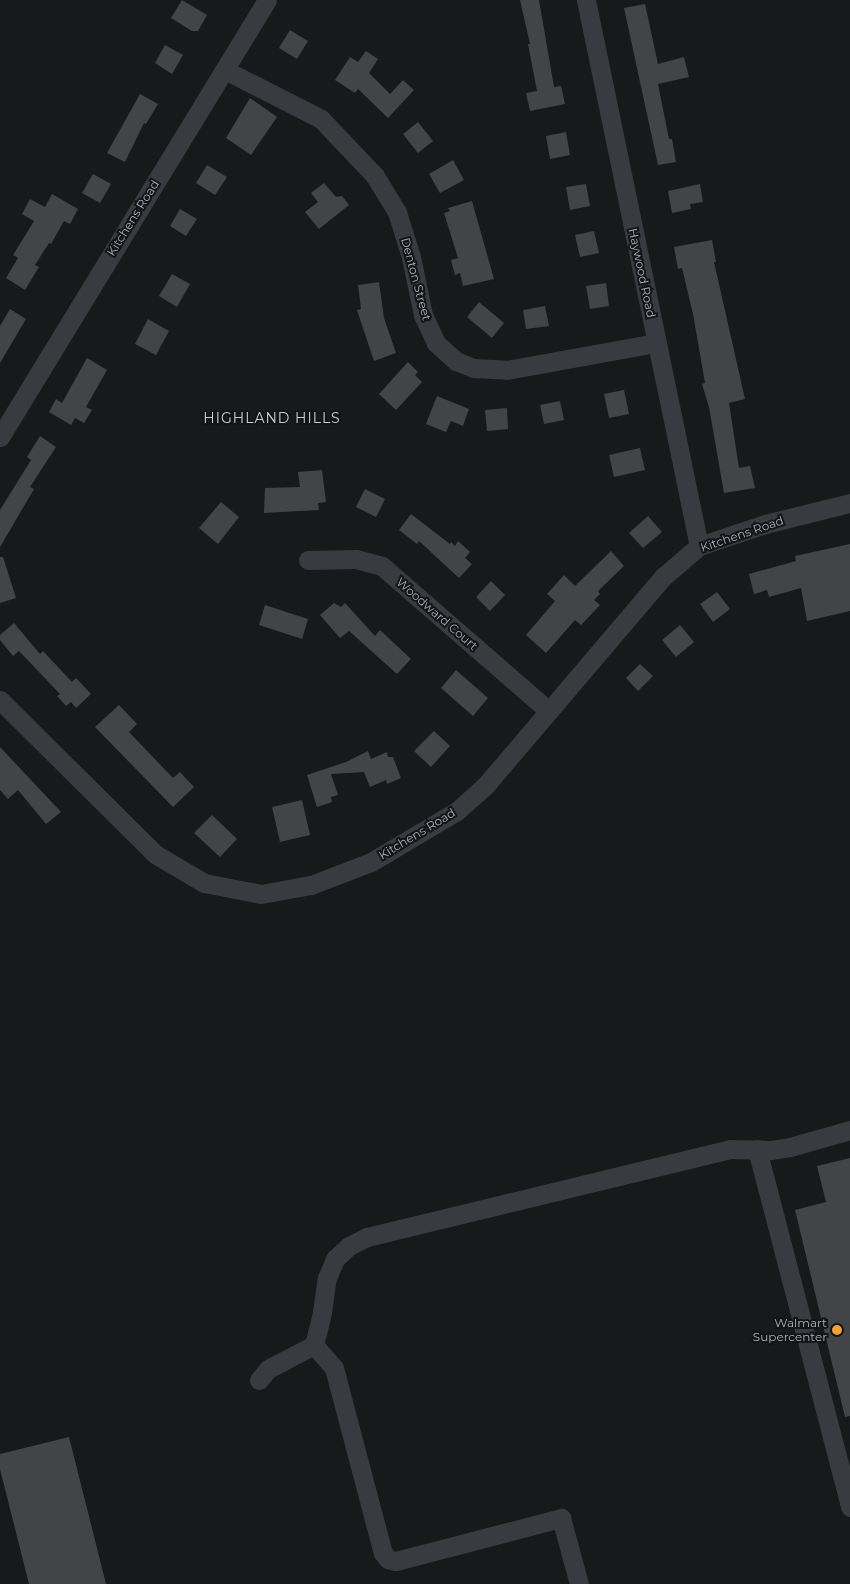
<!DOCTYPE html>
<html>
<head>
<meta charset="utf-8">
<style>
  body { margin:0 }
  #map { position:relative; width:850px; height:1584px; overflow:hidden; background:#18191b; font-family:Montserrat,sans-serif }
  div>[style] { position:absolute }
  .building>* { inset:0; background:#434448 }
  .minor>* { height:19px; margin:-9.5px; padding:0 9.5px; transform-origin:9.5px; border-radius:9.5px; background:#393b40 }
  .dots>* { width:14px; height:14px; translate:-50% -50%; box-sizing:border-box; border:2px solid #131416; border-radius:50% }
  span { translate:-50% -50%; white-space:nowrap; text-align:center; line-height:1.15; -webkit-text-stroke:4px #131416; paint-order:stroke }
  .street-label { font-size:12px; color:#abb1ba }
  .poi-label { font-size:12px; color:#abb1ba }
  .right { translate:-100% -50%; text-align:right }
  .neighbourhood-label { font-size:14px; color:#ccd0d6; letter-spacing:1px }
</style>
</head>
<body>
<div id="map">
  <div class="building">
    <i style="clip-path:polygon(182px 0,207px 15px,198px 31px,192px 31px,171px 18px)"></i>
    <i style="clip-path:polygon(520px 0,539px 0,554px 87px,561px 86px,565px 104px,530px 111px,526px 93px,537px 91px,528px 44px,530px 44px)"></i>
    <i style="clip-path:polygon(645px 4px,658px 64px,684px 57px,689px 77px,658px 84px,669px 139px,672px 139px,676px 162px,658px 165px,624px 8px)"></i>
    <i style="clip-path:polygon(290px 30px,308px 41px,297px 59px,279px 48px)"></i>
    <i style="clip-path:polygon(165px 45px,183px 55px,172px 74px,155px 63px)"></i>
    <i style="clip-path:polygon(366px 51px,378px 59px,369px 73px,390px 94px,403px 80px,414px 90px,388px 118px,358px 89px,355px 93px,335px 80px,350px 57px,358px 62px)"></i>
    <i style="clip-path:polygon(140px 94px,158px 104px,146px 124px,144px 123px,125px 162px,107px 153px)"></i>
    <i style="clip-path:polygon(250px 98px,277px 117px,251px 155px,226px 138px)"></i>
    <i style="clip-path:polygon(418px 122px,433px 141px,418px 153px,403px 134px)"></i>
    <i style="clip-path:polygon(566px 132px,570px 155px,550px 159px,546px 136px)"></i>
    <i style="clip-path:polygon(453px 160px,464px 180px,440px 193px,429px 174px)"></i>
    <i style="clip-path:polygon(207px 165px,227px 177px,215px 195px,196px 183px)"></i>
    <i style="clip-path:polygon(93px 174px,111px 184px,100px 203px,82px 193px)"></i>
    <i style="clip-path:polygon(324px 183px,336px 197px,342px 196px,349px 205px,319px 229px,305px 212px,318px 202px,311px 193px)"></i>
    <i style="clip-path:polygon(586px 184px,590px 206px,570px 210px,566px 187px)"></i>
    <i style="clip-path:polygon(700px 184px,703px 202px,690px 204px,691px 209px,672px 213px,668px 191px)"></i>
    <i style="clip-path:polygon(52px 194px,78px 209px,70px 224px,64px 221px,51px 244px,49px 243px,35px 265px,39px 267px,25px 290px,6px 278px,18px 258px,13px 255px,34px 221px,22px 214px,30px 199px,45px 207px)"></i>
    <i style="clip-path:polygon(472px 201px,494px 279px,463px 286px,460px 273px,455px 275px,451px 260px,458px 258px,444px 213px,450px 211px,448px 208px)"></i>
    <i style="clip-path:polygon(180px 209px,197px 219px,186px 236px,170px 226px)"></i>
    <i style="clip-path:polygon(594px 231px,599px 253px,580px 257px,575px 235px)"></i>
    <i style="clip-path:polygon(712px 240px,716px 262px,714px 262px,745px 399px,729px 403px,739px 468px,750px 466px,755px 488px,724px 493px,709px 407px,702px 384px,705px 383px,693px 314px,682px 268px,678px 269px,674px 247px)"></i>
    <i style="clip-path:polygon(172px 274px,190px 284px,177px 307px,159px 296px)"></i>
    <i style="clip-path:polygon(379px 282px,384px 318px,396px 353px,374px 361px,357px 310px,361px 309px,358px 285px)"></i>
    <i style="clip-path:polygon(606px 283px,609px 306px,590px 309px,586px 286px)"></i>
    <i style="clip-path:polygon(479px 302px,504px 323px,492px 338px,467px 317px)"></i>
    <i style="clip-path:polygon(545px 306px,549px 326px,526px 329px,523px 310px)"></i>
    <i style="clip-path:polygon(10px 309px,26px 319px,0 363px,0 326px)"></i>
    <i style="clip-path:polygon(148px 319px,169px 331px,156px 355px,135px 344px)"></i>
    <i style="clip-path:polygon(87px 358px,107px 370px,86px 407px,92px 410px,84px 423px,75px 418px,71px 425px,49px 412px,56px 399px,62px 403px)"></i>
    <i style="clip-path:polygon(408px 362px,418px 372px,415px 375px,422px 382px,396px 410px,379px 394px)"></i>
    <i style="clip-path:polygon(624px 390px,629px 414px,609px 418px,604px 394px)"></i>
    <i style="clip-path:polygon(437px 396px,469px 409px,463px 426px,451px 421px,446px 432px,426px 424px)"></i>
    <i style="clip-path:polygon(560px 401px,564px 420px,544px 424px,540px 405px)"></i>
    <i style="clip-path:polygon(507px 408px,508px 429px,487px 431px,485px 410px)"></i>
    <i style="clip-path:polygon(40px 436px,56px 447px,30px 487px,34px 489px,0 547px,0 510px,31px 460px,27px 457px)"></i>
    <i style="clip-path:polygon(640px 448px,645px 470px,614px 477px,609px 455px)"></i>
    <i style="clip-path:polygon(322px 470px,326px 502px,318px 503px,319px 510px,264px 513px,265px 488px,300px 487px,298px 472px)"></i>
    <i style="clip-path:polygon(365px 489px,385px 499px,376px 517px,356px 507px)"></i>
    <i style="clip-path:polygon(221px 502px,239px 517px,218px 544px,199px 528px)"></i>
    <i style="clip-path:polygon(411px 514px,450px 544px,451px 542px,455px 546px,458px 541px,470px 552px,465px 558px,472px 564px,459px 578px,419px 541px,417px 544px,399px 530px)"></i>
    <i style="clip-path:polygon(648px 516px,662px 532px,643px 548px,629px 533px)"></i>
    <i style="clip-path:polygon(850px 544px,850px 611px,807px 621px,801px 588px,769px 597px,767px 590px,754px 594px,749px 574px,796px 561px,795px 556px)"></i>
    <i style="clip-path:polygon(611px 551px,624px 566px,598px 591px,600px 594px,594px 600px,600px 605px,581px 625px,575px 620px,546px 653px,526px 635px,555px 601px,547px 594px,564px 575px,575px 586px)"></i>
    <i style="clip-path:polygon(0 557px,3px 557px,16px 598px,0 603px)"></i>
    <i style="clip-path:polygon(491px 581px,505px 595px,490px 611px,476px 597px)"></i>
    <i style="clip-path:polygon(717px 592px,730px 609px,713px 622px,700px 604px)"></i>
    <i style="clip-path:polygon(334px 603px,341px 607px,345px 603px,375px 636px,380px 630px,411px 659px,397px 674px,349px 631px,340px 638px,320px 615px)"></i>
    <i style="clip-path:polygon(265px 605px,308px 619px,302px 639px,259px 625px)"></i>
    <i style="clip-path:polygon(14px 623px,40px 654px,43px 651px,72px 682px,76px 678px,91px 694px,76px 708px,71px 702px,66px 706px,57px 696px,60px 694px,19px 651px,13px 656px,0 640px,0 635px)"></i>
    <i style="clip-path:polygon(680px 625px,694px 642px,676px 657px,662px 640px)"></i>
    <i style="clip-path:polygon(640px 664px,653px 676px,638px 691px,626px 678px)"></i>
    <i style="clip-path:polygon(456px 670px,488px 698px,473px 716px,441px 688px)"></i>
    <i style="clip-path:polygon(119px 705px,137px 724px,129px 732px,173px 778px,180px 772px,194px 787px,173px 807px,95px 727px)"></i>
    <i style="clip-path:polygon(434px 731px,450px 746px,431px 767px,414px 751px)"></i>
    <i style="clip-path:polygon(0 747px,61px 812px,46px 824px,18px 790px,8px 799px,0 790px)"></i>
    <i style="clip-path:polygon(368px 751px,371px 759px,387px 752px,388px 757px,393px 757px,401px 778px,387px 784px,386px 780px,370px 787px,364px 772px,331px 774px,338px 795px,331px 797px,332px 802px,317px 807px,307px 775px,346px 762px)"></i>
    <i style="clip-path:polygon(302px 800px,310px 835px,280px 842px,272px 807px)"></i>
    <i style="clip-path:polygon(212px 815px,237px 839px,220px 857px,194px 833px)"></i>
    <i style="clip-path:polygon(850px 1158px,850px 1416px,845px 1417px,795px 1210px,826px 1202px,817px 1166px)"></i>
    <i style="clip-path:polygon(69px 1437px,106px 1584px,29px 1584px,0 1469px,0 1454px)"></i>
  </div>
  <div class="minor">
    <i style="left:586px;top:0;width:558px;rotate:78.31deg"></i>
    <i style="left:225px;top:70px;width:108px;rotate:27deg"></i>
    <i style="left:321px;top:119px;width:79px;rotate:46.5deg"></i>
    <i style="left:375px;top:176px;width:42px;rotate:58.6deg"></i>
    <i style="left:397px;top:212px;width:47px;rotate:72.7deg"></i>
    <i style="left:411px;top:257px;width:59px;rotate:78.3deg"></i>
    <i style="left:423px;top:315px;width:31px;rotate:65deg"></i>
    <i style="left:436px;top:343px;width:27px;rotate:42deg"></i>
    <i style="left:456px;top:361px;width:18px;rotate:22deg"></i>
    <i style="left:473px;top:368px;width:34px;rotate:3deg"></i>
    <i style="left:507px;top:370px;width:151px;rotate:-10.3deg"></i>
    <i style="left:0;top:437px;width:512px;rotate:-58.58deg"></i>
    <i style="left:308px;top:560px;width:48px;rotate:-1.2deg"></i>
    <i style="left:356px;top:559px;width:27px;rotate:15deg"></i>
    <i style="left:382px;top:566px;width:221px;rotate:41deg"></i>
    <i style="left:0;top:700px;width:218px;rotate:44.8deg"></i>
    <i style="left:155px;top:854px;width:57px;rotate:30.6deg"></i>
    <i style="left:204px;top:883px;width:58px;rotate:10.9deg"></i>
    <i style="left:261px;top:894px;width:51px;rotate:-10.2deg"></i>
    <i style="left:311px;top:885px;width:64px;rotate:-21deg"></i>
    <i style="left:371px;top:862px;width:100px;rotate:-30.7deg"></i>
    <i style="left:457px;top:811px;width:38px;rotate:-42deg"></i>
    <i style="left:485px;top:786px;width:275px;rotate:-49.6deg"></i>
    <i style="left:663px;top:577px;width:48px;rotate:-40.7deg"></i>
    <i style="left:699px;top:546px;width:70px;rotate:-18.4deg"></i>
    <i style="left:765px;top:524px;width:88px;rotate:-13.9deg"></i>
    <i style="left:757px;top:1149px;width:370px;rotate:75.4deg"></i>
    <i style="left:314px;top:1345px;width:30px;rotate:49deg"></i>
    <i style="left:334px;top:1368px;width:191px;rotate:75.2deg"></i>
    <i style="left:383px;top:1553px;width:8px;rotate:50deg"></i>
    <i style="left:388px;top:1559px;width:8px;rotate:14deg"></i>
    <i style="left:396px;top:1561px;width:171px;rotate:-14.6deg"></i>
    <i style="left:561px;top:1518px;width:68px;rotate:74.7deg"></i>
    <i style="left:259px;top:1380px;width:14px;rotate:-51deg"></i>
    <i style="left:268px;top:1369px;width:52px;rotate:-27.6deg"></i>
    <i style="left:314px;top:1345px;width:34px;rotate:-76deg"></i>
    <i style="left:322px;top:1312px;width:34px;rotate:-82deg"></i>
    <i style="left:327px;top:1278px;width:21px;rotate:-67deg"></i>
    <i style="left:335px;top:1259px;width:19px;rotate:-43deg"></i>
    <i style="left:349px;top:1246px;width:20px;rotate:-27deg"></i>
    <i style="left:367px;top:1237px;width:374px;rotate:-13.6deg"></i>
    <i style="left:731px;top:1149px;width:40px;rotate:1.4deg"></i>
    <i style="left:771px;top:1150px;width:19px;rotate:-9deg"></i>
    <i style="left:790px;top:1147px;width:62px;rotate:-15.8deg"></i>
  </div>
  <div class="dots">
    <i style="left:837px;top:1330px;background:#f1a03a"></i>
  </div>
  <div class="street-label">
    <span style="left:133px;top:218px;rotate:-58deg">Kitchens Road</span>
    <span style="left:642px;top:273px;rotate:78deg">Haywood Road</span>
    <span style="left:416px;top:279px;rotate:75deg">Denton Street</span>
    <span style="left:742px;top:534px;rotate:-19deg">Kitchens Road</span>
    <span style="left:437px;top:614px;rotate:41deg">Woodward Court</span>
    <span style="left:417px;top:834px;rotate:-31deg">Kitchens Road</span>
  </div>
  <div class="poi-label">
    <span class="right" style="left:827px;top:1330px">Walmart<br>Supercenter</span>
  </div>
  <div class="neighbourhood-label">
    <span style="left:272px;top:418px">HIGHLAND HILLS</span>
  </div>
</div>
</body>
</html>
